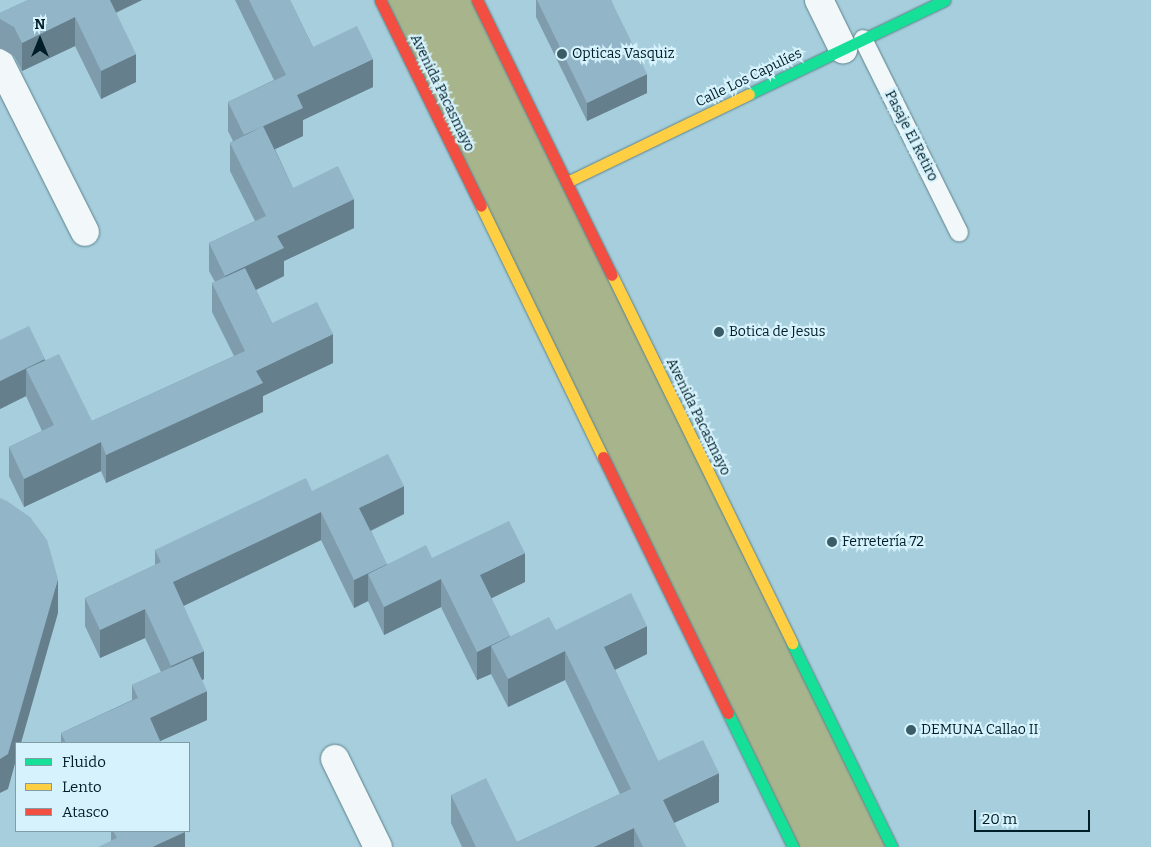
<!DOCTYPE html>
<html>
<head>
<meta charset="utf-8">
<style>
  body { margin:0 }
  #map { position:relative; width:1151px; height:847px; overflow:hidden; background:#a6cedc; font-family:Bitter,serif }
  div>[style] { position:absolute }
  .green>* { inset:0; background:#a8b58c }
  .roads { filter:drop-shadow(0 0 1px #5e828c) drop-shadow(0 0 1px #5e828c) }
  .lane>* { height:18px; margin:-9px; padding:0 9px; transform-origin:9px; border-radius:9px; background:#f2f8fa }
  .street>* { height:28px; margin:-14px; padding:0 14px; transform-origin:14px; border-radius:14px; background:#f2f8fa }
  .fast>* { height:11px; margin:-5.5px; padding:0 5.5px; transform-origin:5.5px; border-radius:5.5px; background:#16e098 }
  .slow>* { height:11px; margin:-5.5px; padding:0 5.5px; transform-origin:5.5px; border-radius:5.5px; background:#ffcf43 }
  .jam>* { height:11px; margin:-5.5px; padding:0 5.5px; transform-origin:5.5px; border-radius:5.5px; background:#f24e42 }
  .wall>* { inset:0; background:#7e9cac }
  .shaded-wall>* { inset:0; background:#667f8c }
  .building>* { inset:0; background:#92b5c8 }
  .dots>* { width:14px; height:14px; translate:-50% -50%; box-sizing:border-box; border:2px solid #d6f2fc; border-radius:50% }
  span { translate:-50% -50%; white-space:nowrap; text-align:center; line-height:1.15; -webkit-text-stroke:4.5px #d6f2fc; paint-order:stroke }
  .poi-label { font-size:14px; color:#001e27 }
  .left { translate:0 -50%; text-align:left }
  .street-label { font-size:14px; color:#001e27 }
  .legend { position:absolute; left:15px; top:742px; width:175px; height:90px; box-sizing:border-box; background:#d6f2fc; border:1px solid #809da7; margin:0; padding:6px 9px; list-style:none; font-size:15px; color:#001e27 }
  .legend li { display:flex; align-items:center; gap:10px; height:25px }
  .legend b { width:25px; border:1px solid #809da7 }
  .north { position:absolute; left:15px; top:15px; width:50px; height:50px; -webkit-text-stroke:4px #d6f2fc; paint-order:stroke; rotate:0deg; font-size:14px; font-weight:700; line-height:20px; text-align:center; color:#001e27 }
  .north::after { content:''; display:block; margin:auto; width:18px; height:22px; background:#001e27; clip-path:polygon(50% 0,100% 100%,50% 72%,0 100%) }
  .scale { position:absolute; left:974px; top:810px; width:116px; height:22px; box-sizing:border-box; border:2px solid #001e27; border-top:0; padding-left:6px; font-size:15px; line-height:18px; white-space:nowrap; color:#001e27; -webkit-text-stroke:4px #d6f2fc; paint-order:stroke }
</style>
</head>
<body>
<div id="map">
  <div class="green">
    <i style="clip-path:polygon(381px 0,477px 0,892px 847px,792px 847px)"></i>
  </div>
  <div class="roads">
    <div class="lane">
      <i style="left:863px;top:39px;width:216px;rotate:63.6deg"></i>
    </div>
    <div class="street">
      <i style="left:819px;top:0;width:55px;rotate:63.9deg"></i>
      <i style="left:0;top:63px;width:189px;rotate:63.3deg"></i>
      <i style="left:335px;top:759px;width:98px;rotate:64deg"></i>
    </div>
    <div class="fast">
      <i style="left:749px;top:94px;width:217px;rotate:-25.6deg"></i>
      <i style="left:792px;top:643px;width:227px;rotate:63.9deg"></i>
      <i style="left:728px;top:713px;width:149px;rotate:64.1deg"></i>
    </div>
    <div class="slow">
      <i style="left:567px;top:182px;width:202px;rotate:-25.8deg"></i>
      <i style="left:481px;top:206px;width:279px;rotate:64.1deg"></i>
      <i style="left:612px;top:275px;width:410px;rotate:63.9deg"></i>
    </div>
    <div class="jam">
      <i style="left:380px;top:0;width:229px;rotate:63.9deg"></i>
      <i style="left:477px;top:0;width:306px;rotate:63.9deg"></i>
      <i style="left:603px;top:457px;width:285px;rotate:64deg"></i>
    </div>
  </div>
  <div class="wall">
    <i style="clip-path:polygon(28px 0,142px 0,116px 13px,136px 82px,101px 99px,75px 46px,22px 71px,14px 56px,0 48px,0 13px)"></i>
    <i style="clip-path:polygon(235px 0,290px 0,313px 47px,373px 87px,303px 120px,303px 136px,275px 149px,293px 188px,354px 228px,284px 261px,284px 276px,256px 290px,272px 323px,333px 363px,263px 396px,263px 412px,106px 483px,101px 471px,24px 507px,9px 476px,9px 447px,42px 431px,26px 396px,0 409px,0 340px,45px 360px,92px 421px,234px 356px,212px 312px,212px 283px,215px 282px,209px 271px,209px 243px,255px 221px,230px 171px,230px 143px,233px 141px,228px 131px,228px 102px,274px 80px)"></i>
    <i style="clip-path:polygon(536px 0,611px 0,647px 93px,587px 121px,536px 17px)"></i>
    <i style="clip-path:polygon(312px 491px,404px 514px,371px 531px,387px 565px,432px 558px,525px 582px,491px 598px,510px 637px,556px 630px,647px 654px,615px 670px,658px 761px,719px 802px,674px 823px,686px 847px,462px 847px,451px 823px,451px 795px,517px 842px,620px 794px,565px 680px,508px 707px,491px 674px,477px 680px,441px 607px,384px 635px,368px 601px,354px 608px,321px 540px,183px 606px,204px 679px,202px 680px,207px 720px,160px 741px,161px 743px,61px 743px,61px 733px,132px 700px,132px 685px,161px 672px,145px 638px,100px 658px,85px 626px,85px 598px,155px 565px,155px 550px)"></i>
    <i style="clip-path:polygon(111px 831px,185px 831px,185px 847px,111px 841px)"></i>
  </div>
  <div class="shaded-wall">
    <i style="clip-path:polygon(104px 0,142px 0,104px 18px)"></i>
    <i style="clip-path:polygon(75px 17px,75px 46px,22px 71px,22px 43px)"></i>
    <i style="clip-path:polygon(136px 54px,136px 82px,101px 99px,101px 71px)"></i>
    <i style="clip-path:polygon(373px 59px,373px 87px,303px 120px,303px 136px,244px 164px,244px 135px,297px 95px)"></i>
    <i style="clip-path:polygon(647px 74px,647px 93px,587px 121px,587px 103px)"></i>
    <i style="clip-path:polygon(354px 199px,354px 228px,284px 261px,284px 276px,225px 305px,225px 276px,277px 236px)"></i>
    <i style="clip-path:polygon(333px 334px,333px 363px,263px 396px,263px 412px,106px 483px,106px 455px,256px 371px)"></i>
    <i style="clip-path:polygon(45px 359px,45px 387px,26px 369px,26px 396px,0 409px,0 381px)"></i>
    <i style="clip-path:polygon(101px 442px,101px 471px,24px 507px,24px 479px)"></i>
    <i style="clip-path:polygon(404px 486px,404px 514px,359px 536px,359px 508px)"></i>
    <i style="clip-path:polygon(321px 512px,321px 540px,173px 611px,173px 582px)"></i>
    <i style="clip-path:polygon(525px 553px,525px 582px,480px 604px,480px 575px)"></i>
    <i style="clip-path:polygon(387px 564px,387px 592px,368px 574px,368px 601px,354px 608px,354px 580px)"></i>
    <i style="clip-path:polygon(58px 579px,58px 613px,21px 743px,16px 743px,16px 760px,8px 789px,0 793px,0 759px)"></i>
    <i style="clip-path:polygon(441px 579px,441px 607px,384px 635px,384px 607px)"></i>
    <i style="clip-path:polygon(145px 609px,145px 638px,100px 658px,100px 630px)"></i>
    <i style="clip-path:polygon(647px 626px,647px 654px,604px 675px,604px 647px)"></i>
    <i style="clip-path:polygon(510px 636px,510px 664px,491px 646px,491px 674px,477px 680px,477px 652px)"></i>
    <i style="clip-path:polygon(204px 651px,204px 679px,171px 695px,171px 666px)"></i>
    <i style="clip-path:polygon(565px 651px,565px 680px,508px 707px,508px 679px)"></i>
    <i style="clip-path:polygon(207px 691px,207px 720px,156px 743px,150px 718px)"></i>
    <i style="clip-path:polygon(719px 773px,719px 802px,663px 828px,663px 800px)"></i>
    <i style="clip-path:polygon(634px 828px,634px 847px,594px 847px)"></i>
    <i style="clip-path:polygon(185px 832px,185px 847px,152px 847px)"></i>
  </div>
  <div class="building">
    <i style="clip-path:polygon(28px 0,110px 0,136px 54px,101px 71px,75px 17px,22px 43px,14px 27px,0 19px,0 13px)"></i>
    <i style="clip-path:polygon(249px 0,290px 0,313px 47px,357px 26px,373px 59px,297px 95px,303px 108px,244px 135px,228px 102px,286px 75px)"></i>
    <i style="clip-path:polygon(537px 0,611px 0,647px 74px,587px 103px)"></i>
    <i style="clip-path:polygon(263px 126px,293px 188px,338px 166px,354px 199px,277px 236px,284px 248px,225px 276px,209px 243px,266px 216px,230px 143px)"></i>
    <i style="clip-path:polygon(245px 268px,272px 323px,317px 302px,333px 334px,256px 371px,263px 383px,106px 455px,101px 442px,24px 479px,9px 447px,54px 425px,26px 369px,59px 354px,92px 421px,245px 351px,212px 283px)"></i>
    <i style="clip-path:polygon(29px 326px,45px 359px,0 381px,0 340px)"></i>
    <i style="clip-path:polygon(388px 454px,404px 486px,359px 508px,387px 564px,354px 580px,321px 512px,173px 582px,204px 651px,171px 666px,145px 609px,100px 630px,85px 598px,161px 562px,155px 550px,306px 478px,312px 491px)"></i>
    <i style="clip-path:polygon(0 498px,7px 501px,30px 517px,47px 540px,58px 579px,8px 754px,0 759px)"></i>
    <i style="clip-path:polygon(509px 521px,525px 553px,480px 575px,510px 636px,477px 652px,441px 579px,384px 607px,368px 574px,426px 545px,432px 558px)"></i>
    <i style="clip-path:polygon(631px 593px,647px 626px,604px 647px,658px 761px,703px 740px,719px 773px,663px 800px,686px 847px,643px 847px,634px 828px,594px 847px,476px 847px,451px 795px,486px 778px,517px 842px,631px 789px,565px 651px,508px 679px,491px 646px,549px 617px,556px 630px)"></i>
    <i style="clip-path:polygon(192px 658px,207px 691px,150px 718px,161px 743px,66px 743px,61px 733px,138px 698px,132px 685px)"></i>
    <i style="clip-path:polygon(113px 831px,185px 831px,185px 832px,152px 847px,98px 847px,117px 838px)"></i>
  </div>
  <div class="dots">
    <i style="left:562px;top:54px;background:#3a5c66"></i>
    <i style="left:719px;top:332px;background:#3a5c66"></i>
    <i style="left:832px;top:542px;background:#3a5c66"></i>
    <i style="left:911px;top:730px;background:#3a5c66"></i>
  </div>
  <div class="poi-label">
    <span class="left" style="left:572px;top:54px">Opticas Vasquiz</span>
    <span class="left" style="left:729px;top:332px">Botica de Jesus</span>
    <span class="left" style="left:842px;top:542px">Ferretería 72</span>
    <span class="left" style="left:921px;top:730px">DEMUNA Callao II</span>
  </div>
  <div class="street-label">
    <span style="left:749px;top:78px;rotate:-26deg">Calle Los Capulíes</span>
    <span style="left:442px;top:93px;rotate:64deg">Avenida Pacasmayo</span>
    <span style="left:911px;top:136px;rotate:63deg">Pasaje El Retiro</span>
    <span style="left:698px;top:417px;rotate:64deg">Avenida Pacasmayo</span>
  </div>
  <ul class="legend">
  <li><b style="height:6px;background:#16e098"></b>Fluido</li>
  <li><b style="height:6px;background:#ffcf43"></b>Lento</li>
  <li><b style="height:6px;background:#f24e42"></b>Atasco</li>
  </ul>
  <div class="north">N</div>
  <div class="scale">20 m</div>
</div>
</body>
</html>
